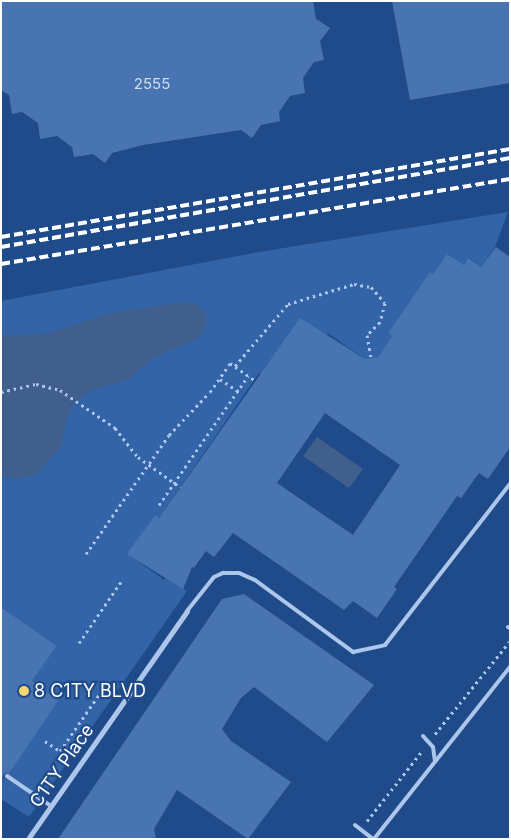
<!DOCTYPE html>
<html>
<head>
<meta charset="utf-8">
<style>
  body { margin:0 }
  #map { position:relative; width:511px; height:840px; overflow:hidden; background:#204b8a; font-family:Inter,sans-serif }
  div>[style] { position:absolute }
  .green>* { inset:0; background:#3464a8 }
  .water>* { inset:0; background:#405f8d }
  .building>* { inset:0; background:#4974b2 }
  .path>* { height:3px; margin-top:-1.5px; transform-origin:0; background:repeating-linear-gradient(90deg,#acc7eb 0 2.5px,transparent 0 6.5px) }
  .service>* { height:4px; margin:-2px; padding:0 2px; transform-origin:2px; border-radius:2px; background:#acc7eb }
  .minor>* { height:5px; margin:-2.5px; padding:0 2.5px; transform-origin:2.5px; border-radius:2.5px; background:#acc7eb }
  .rail>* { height:4px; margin-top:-2px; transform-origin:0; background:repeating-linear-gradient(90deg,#fff 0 9px,transparent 0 13px) }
  .dots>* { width:14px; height:14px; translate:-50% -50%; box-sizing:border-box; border:2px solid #204b8a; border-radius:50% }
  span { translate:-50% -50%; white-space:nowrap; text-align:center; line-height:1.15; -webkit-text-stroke:4.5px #204b8a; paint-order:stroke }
  .number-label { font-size:15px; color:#d2dcec }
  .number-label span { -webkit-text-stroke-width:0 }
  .poi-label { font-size:18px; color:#fff }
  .left { translate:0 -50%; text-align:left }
  .street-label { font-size:18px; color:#fff }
  .frame { position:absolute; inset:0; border:2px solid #fff; pointer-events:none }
</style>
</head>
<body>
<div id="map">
  <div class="green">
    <i style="clip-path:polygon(508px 212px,495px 247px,481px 267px,469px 258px,463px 265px,447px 254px,433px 274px,430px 272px,388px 333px,392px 336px,378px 357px,365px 359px,328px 333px,270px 379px,259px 373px,159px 518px,155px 515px,128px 554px,164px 580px,168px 576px,187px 591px,29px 817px,1px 799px,1px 783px,59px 700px,32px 681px,57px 646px,1px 607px,1px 301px,259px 252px)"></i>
  </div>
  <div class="water">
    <i style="clip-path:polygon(182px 302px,195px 303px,205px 312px,206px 326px,198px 338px,154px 357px,129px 379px,94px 389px,75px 402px,67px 416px,61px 447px,35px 475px,15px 479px,1px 475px,1px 335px,46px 334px,107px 314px)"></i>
    <i style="clip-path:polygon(317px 437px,363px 469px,349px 488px,303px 456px)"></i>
  </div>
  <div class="building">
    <i style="clip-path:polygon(1px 1px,313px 1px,316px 19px,330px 28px,320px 41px,324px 60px,314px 62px,303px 78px,305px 93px,290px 96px,279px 112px,280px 121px,261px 125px,252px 138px,241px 130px,143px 145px,112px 153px,105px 163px,93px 154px,74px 157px,72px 147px,57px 136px,40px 139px,38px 123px,22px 112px,12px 114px,9px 95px,1px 90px)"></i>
    <i style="clip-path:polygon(392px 1px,510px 1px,510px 83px,410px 100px)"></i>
    <i style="clip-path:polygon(evenodd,496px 247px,510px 257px,510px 447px,488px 479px,479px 473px,461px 498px,457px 496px,394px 587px,397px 589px,377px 618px,353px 601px,344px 610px,233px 533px,214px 557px,206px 551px,194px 568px,192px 567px,183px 589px,127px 554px,155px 515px,159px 518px,300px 318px,365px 359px,378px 357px,392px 336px,388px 333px,430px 272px,433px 274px,447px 254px,464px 265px,468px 258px,481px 267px,496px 247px,325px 413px,400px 465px,353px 535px,277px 483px,325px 413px)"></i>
    <i style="clip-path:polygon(244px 594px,374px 685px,327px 742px,254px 687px,241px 698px,222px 729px,231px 741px,291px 782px,248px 839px,177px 790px,154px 829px,156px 839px,58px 839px,222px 599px)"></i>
    <i style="clip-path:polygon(1px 607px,57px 646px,32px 681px,59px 700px,9px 773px,4px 774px,1px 783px)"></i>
  </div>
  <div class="path">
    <i style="left:235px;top:366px;width:82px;rotate:-49.5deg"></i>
    <i style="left:288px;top:304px;width:69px;rotate:-16.9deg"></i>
    <i style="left:354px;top:284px;width:17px;rotate:10deg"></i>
    <i style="left:371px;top:287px;width:21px;rotate:49deg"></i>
    <i style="left:385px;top:303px;width:20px;rotate:105deg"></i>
    <i style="left:380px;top:322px;width:18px;rotate:135deg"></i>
    <i style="left:367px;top:335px;width:23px;rotate:80deg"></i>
    <i style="left:220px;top:379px;width:22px;rotate:34deg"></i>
    <i style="left:1px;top:392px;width:36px;rotate:-13deg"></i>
    <i style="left:36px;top:384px;width:25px;rotate:14deg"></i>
    <i style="left:60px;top:390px;width:67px;rotate:34.6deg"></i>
    <i style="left:115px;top:428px;width:37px;rotate:52deg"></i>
    <i style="left:138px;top:457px;width:52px;rotate:35.5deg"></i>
    <i style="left:159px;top:505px;width:157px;rotate:-55.4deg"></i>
    <i style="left:86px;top:554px;width:145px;rotate:-55.1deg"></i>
    <i style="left:169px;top:435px;width:59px;rotate:-46.4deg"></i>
    <i style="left:210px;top:392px;width:35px;rotate:-55deg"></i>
    <i style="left:230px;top:363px;width:29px;rotate:35deg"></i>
    <i style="left:79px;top:643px;width:78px;rotate:-55.5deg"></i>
    <i style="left:435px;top:734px;width:119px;rotate:-51.1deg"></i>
    <i style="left:45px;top:741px;width:18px;rotate:34deg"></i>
    <i style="left:60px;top:751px;width:75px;rotate:-55.3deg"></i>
    <i style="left:367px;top:821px;width:89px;rotate:-51.8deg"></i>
  </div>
  <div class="service">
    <i style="left:187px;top:611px;width:43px;rotate:-51.5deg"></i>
    <i style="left:214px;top:577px;width:10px;rotate:-24deg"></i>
    <i style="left:223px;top:573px;width:16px"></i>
    <i style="left:239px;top:573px;width:17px;rotate:24deg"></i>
    <i style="left:255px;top:580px;width:122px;rotate:36.3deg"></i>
    <i style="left:353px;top:652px;width:33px;rotate:-12deg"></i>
    <i style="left:385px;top:645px;width:204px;rotate:-52.2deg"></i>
    <i style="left:508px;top:627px;width:2px;rotate:27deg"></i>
    <i style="left:423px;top:736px;width:15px;rotate:48deg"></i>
    <i style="left:433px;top:747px;width:14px;rotate:82deg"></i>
    <i style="left:7px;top:776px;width:53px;rotate:34.3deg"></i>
    <i style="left:355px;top:825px;width:23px;rotate:38deg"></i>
    <i style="left:374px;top:839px;width:219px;rotate:-51.7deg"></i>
  </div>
  <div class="minor">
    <i style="left:28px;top:839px;width:278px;rotate:-55.1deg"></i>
  </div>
  <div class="rail">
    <i style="left:1px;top:237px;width:517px;rotate:-9.81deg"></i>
    <i style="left:1px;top:247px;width:517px;rotate:-9.92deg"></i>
    <i style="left:1px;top:264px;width:516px;rotate:-9.48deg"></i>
  </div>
  <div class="dots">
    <i style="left:24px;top:691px;background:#f9d56d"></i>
  </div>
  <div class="number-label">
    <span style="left:152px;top:84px">2555</span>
  </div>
  <div class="poi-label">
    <span class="left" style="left:34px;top:691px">8 C1TY BLVD</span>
  </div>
  <div class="street-label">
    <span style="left:62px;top:766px;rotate:-55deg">C1TY Place</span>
  </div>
  <div class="frame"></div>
</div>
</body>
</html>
